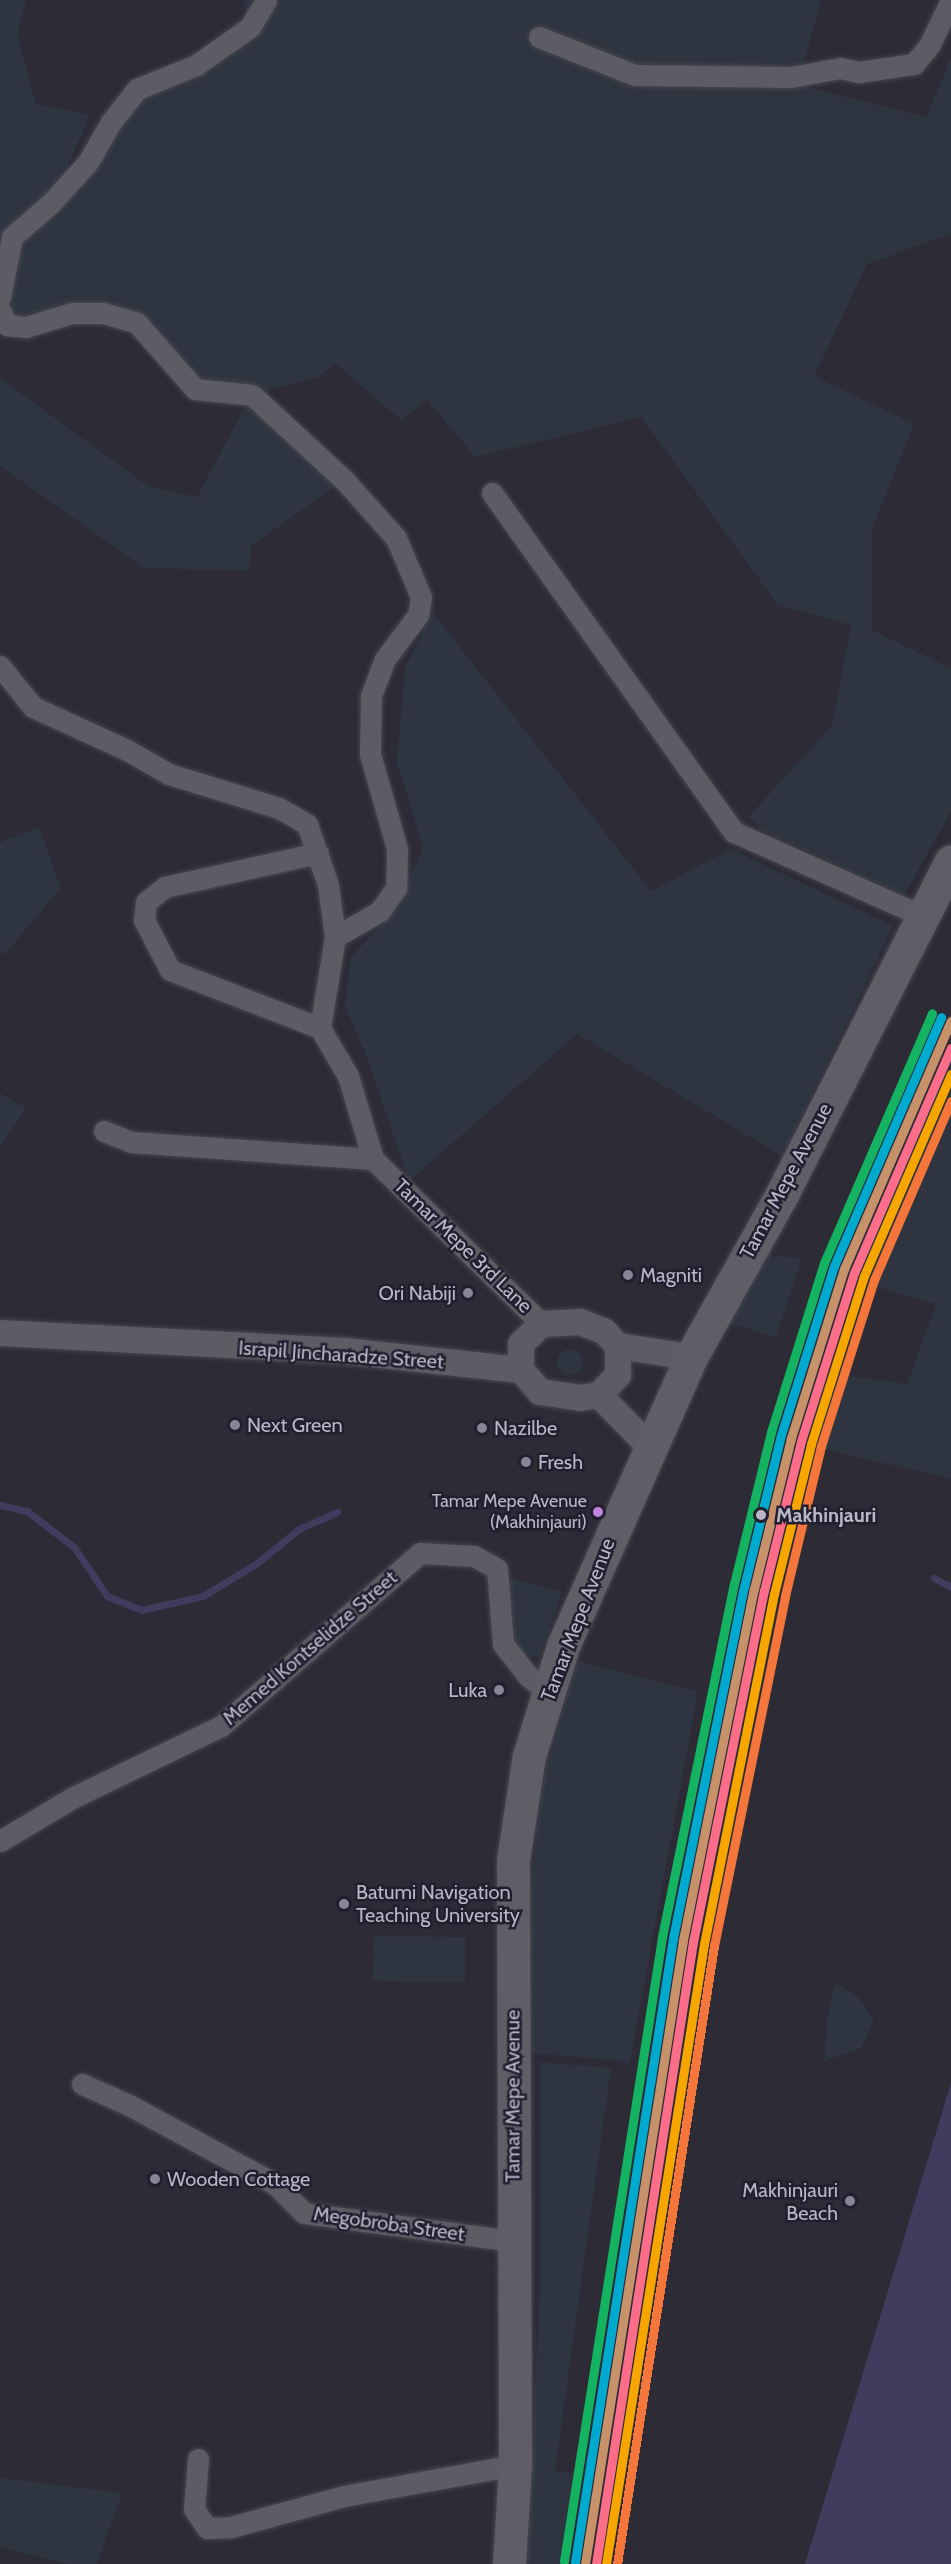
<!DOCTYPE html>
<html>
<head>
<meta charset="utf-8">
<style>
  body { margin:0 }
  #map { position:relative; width:951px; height:2564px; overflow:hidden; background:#2c2b36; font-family:Cabin,sans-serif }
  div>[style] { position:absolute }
  .green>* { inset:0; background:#2e3540 }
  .round { border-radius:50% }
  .water>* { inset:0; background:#413c5d }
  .stream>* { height:7px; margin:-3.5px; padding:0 3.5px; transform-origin:3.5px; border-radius:3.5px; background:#413c5d }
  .roads { filter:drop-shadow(0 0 2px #47464d) drop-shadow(0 0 2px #47464d) }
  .minor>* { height:21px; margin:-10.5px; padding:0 10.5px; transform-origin:10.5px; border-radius:10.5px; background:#5d5b64 }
  .tertiary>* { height:26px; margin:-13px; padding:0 13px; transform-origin:13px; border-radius:13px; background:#5d5b64 }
  .primary>* { height:33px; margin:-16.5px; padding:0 16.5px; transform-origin:16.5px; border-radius:16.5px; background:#5f5d66 }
  .rail-1>* { height:9px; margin:-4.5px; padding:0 4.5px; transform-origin:4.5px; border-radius:4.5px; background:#c7916a }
  .rail-2>* { height:9px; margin:-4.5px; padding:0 4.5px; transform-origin:4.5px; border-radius:4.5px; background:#fb6d88 }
  .rail-3>* { height:9px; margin:-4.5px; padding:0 4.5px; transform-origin:4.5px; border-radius:4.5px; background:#00a9ce }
  .rail-4>* { height:9px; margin:-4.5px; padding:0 4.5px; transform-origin:4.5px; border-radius:4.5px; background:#f7a600 }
  .rail-5>* { height:9px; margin:-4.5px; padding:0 4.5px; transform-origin:4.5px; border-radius:4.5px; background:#13b361 }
  .rail-6>* { height:9px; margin:-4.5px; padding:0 4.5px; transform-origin:4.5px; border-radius:4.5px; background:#f5763a }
  .dots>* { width:16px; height:16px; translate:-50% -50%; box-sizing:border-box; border:3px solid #221f30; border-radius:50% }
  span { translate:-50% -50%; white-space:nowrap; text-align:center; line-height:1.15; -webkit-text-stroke:5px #221f30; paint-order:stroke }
  .bus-label { font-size:18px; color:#b9b6c6 }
  .right { translate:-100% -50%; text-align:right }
  .street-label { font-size:20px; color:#b9b6c6 }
  .poi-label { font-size:20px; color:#b9b6c6 }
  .left { translate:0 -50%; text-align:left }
  .stop-label { font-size:20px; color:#b9b6c6; font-weight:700 }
</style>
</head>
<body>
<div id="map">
  <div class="green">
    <i style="clip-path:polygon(0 0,26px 0,17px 33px,36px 104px,90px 115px,52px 201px,137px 89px,250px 27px,243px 0,821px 0,798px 85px,926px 117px,951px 58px,951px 234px,867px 264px,814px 376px,914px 424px,872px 529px,872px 630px,951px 668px,951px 812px,904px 895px,760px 829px,749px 816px,832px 726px,851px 625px,778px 605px,641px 417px,475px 457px,427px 400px,401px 420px,335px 363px,319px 377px,252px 395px,344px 480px,251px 546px,249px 571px,144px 568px,0 466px,0 378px,148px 486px,197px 497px,251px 396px,195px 389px,137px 323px,103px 313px,26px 327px,0 310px)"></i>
    <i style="clip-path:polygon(433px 613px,651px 891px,731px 849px,893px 926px,782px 1156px,577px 1034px,409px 1181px,368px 1059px,345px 1007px,350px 959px,399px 904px,423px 848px,397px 762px,405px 668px)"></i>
    <i style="clip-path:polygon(39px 827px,61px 888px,5px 954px,0 953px,0 843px)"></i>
    <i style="clip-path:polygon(951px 1050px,951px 1479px,802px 1444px,822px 1372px,907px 1384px,936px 1304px,856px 1281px,917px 1124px)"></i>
    <i style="clip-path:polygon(0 1093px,26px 1108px,0 1147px)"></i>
    <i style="clip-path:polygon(768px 1255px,802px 1259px,776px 1337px,731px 1324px)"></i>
    <i class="round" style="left:557px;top:1349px;width:26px;height:26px"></i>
    <i style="clip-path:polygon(510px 1578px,562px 1592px,539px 1658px,513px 1648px,505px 1616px)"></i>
    <i style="clip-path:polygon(577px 1661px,698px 1692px,630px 2062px,532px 2053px,532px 1878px,543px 1780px)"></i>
    <i style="clip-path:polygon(374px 1936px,465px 1937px,465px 1982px,373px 1981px)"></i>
    <i style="clip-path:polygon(835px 1983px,858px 1997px,874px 2020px,861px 2048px,824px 2062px,827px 2020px)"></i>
    <i style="clip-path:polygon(540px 2062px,611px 2068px,555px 2471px,575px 2473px,562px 2564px,527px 2564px,540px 2284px)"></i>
    <i style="clip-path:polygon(0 2478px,122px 2493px,97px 2564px,68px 2564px,0 2547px)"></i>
  </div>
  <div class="water">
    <i style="clip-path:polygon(951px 2083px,951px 2564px,805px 2564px)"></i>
  </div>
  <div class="stream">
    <i style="left:0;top:1505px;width:28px;rotate:13deg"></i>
    <i style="left:27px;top:1511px;width:59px;rotate:37.5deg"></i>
    <i style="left:74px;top:1547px;width:59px;rotate:56deg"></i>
    <i style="left:107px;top:1596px;width:37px;rotate:22deg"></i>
    <i style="left:141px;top:1610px;width:64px;rotate:-12.7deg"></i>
    <i style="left:203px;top:1596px;width:63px;rotate:-31.4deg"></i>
    <i style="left:257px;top:1563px;width:54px;rotate:-39deg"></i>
    <i style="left:299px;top:1529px;width:42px;rotate:-24.1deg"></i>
    <i style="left:934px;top:1578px;width:19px;rotate:28deg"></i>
  </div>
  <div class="roads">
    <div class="minor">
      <i style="left:539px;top:37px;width:103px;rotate:21.6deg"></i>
      <i style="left:635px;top:75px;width:156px;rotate:0.7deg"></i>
      <i style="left:791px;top:77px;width:50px;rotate:-10.4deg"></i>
      <i style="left:840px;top:68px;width:19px;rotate:12deg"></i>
      <i style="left:859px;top:72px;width:56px;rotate:-8.3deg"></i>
      <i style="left:914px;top:64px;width:26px;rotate:-51deg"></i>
      <i style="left:930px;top:44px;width:49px;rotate:-64.5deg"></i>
      <i style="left:0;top:297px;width:61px;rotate:-78.7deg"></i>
      <i style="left:12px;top:237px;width:52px;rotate:-41.1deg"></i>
      <i style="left:51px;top:203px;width:55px;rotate:-47.9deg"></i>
      <i style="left:88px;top:162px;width:46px;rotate:-60.1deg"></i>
      <i style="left:111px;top:122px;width:42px;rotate:-51.8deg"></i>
      <i style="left:137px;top:89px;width:64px;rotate:-22.1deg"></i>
      <i style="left:196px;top:65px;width:66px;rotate:-35.1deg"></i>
      <i style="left:250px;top:27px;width:31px;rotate:-59deg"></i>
      <i style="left:0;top:310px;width:17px;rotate:65deg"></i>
      <i style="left:7px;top:325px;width:19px;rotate:6deg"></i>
      <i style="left:26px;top:327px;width:48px;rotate:-16.9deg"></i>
      <i style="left:72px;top:313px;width:31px"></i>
      <i style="left:103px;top:313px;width:35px;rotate:16deg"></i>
      <i style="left:137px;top:323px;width:88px;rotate:48.7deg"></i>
      <i style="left:195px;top:389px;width:57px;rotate:6deg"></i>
      <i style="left:252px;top:395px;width:125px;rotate:42.7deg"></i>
      <i style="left:344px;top:480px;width:78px;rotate:48.1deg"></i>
      <i style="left:396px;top:538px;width:64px;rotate:67deg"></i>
      <i style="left:421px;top:597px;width:18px;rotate:99deg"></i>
      <i style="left:418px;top:615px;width:55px;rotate:126.9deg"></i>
      <i style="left:385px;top:659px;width:40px;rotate:111deg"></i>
      <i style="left:371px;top:696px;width:58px;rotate:91deg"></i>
      <i style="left:370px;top:754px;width:99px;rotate:74.1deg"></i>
      <i style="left:397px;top:849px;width:39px;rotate:91deg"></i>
      <i style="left:396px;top:888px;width:28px;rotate:125deg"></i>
      <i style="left:380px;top:911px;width:52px;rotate:150deg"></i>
      <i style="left:492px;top:493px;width:417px;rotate:54.5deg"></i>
      <i style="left:734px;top:832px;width:204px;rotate:24deg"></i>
      <i style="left:0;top:666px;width:53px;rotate:51.2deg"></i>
      <i style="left:33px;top:707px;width:103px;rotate:24.6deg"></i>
      <i style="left:127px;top:750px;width:48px;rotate:29.7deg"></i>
      <i style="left:169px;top:774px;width:115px;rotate:17.2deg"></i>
      <i style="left:279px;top:808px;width:32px;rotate:30deg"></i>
      <i style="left:307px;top:824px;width:65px;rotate:71deg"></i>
      <i style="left:328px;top:885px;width:52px;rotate:82.3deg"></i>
      <i style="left:335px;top:937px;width:92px;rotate:99.4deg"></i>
      <i style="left:320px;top:1028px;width:56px;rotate:59.7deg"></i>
      <i style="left:348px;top:1076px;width:87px;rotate:73.2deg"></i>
      <i style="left:373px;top:1159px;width:236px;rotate:44.3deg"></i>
      <i style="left:318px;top:853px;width:157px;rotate:167.5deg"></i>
      <i style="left:165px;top:887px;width:24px;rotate:142deg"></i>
      <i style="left:146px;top:902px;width:18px;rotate:96deg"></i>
      <i style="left:144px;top:920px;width:56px;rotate:62.5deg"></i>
      <i style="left:170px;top:970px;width:161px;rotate:21.1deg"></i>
      <i style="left:104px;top:1131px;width:29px;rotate:22deg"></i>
      <i style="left:131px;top:1142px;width:243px;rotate:4deg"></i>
      <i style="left:0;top:1841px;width:84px;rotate:-30.8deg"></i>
      <i style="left:72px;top:1798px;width:165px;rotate:-25.8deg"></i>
      <i style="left:221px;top:1726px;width:264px;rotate:-41deg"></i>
      <i style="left:420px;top:1553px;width:54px;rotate:3.2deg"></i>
      <i style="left:474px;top:1556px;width:26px;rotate:29deg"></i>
      <i style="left:497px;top:1569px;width:75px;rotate:85.4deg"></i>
      <i style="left:503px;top:1644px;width:42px;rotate:51.8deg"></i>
      <i style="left:529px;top:1677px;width:24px;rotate:38deg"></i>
      <i style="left:82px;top:2084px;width:51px;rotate:24.1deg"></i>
      <i style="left:129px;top:2105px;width:166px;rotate:28.4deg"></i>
      <i style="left:275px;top:2184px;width:41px;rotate:45deg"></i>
      <i style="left:304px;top:2213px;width:213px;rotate:7.6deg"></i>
      <i style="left:198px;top:2459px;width:50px;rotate:94.6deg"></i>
      <i style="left:194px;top:2509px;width:23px;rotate:56deg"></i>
      <i style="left:207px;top:2528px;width:24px;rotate:-2deg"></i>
      <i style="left:231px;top:2527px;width:117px;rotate:-15.3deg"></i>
      <i style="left:344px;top:2496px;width:174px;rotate:-10.3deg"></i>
    </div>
    <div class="tertiary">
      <i style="left:0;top:1333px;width:345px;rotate:3deg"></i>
      <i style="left:345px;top:1351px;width:177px;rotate:6.2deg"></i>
      <i style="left:521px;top:1370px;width:29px;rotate:49deg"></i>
      <i style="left:540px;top:1392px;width:41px;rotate:8.3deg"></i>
      <i style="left:581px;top:1398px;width:18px;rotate:-9deg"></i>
      <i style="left:521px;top:1370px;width:26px;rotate:-90deg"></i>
      <i style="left:521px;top:1344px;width:29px;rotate:-44deg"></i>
      <i style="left:542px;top:1324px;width:38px;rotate:-3deg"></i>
      <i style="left:580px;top:1322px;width:26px;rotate:21deg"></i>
      <i style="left:604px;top:1331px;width:21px;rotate:47deg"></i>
      <i style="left:618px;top:1346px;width:74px;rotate:8.6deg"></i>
      <i style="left:599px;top:1395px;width:71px;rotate:45.6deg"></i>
      <i style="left:599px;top:1395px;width:28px;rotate:-46deg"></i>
      <i style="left:618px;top:1375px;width:29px;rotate:-90deg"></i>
    </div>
    <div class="primary">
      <i style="left:509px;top:2564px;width:99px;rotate:-86.5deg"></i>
      <i style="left:515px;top:2465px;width:605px;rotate:-90.19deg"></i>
      <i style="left:513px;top:1860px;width:105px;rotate:-81.3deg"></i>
      <i style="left:529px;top:1756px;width:115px;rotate:-72.8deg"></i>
      <i style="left:563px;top:1646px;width:316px;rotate:-66.1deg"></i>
      <i style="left:691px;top:1357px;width:187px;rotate:-60.8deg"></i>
      <i style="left:782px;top:1194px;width:373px;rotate:-63.1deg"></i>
    </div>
  </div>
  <div class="rail-1">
    <i style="left:585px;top:2564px;width:632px;rotate:-81.07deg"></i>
    <i style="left:683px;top:1940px;width:358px;rotate:-78.6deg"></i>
    <i style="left:754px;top:1589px;width:155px;rotate:-76.2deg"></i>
    <i style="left:791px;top:1438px;width:177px;rotate:-72.6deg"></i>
    <i style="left:844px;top:1269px;width:270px;rotate:-66.7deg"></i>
  </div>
  <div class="rail-2">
    <i style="left:596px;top:2564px;width:630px;rotate:-81.14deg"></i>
    <i style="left:693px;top:1942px;width:358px;rotate:-78.6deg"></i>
    <i style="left:764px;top:1591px;width:154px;rotate:-76.1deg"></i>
    <i style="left:801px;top:1441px;width:176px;rotate:-72.5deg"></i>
    <i style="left:854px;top:1273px;width:245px;rotate:-66.7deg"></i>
  </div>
  <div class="rail-3">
    <i style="left:575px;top:2562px;width:632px;rotate:-81.07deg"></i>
    <i style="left:673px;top:1938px;width:358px;rotate:-78.6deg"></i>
    <i style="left:744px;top:1587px;width:156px;rotate:-76.3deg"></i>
    <i style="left:781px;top:1435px;width:177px;rotate:-72.6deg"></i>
    <i style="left:834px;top:1266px;width:271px;rotate:-66.7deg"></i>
  </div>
  <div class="rail-4">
    <i style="left:606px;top:2564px;width:628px;rotate:-81.02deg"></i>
    <i style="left:704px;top:1944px;width:357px;rotate:-78.7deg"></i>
    <i style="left:774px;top:1594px;width:154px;rotate:-76.1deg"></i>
    <i style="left:811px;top:1444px;width:176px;rotate:-72.5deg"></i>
    <i style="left:864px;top:1276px;width:220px;rotate:-66.7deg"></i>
  </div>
  <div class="rail-5">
    <i style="left:564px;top:2561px;width:632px;rotate:-81.07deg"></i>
    <i style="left:662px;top:1937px;width:360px;rotate:-78.5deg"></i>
    <i style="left:734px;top:1584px;width:156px;rotate:-76.3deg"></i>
    <i style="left:771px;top:1432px;width:177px;rotate:-72.6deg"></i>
    <i style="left:824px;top:1263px;width:272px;rotate:-66.6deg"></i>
  </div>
  <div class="rail-6">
    <i style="left:617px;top:2564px;width:626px;rotate:-81.08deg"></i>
    <i style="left:714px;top:1946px;width:357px;rotate:-78.5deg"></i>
    <i style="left:785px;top:1596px;width:154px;rotate:-76.5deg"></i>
    <i style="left:821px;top:1446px;width:174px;rotate:-72.3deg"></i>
    <i style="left:874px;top:1280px;width:195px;rotate:-66.7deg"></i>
  </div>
  <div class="dots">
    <i style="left:628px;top:1275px;background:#888594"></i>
    <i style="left:468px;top:1293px;background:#888594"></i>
    <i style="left:235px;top:1425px;background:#888594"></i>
    <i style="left:482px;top:1428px;background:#888594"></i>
    <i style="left:526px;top:1462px;background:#888594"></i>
    <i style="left:598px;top:1512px;background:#c483df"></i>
    <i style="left:761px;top:1515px;background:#b9b6c6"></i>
    <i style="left:499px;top:1690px;background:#888594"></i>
    <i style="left:344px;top:1904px;background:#888594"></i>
    <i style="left:155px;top:2179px;background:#888594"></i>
    <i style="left:850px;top:2201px;background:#888594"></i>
  </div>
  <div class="bus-label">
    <span class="right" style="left:587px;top:1512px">Tamar Mepe Avenue<br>(Makhinjauri)</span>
  </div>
  <div class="street-label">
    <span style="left:786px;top:1181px;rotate:-62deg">Tamar Mepe Avenue</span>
    <span style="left:463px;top:1246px;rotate:44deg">Tamar Mepe 3rd Lane</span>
    <span style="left:341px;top:1355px;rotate:4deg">Israpil Jincharadze Street</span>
    <span style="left:578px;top:1620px;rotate:-69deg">Tamar Mepe Avenue</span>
    <span style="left:310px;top:1648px;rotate:-41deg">Memed Kontselidze Street</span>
    <span style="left:513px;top:2096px;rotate:-90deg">Tamar Mepe Avenue</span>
    <span style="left:389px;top:2224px;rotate:8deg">Megobroba Street</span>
  </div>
  <div class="poi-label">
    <span class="left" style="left:640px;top:1275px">Magniti</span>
    <span class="right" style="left:456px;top:1293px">Ori Nabiji</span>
    <span class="left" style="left:247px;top:1425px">Next Green</span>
    <span class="left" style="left:494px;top:1428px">Nazilbe</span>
    <span class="left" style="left:538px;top:1462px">Fresh</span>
    <span class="right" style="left:487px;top:1690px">Luka</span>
    <span class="left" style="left:356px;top:1904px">Batumi Navigation<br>Teaching University</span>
    <span class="left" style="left:167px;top:2179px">Wooden Cottage</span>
    <span class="right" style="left:838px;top:2202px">Makhinjauri<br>Beach</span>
  </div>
  <div class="stop-label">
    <span class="left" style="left:776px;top:1515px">Makhinjauri</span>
  </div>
</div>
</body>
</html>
